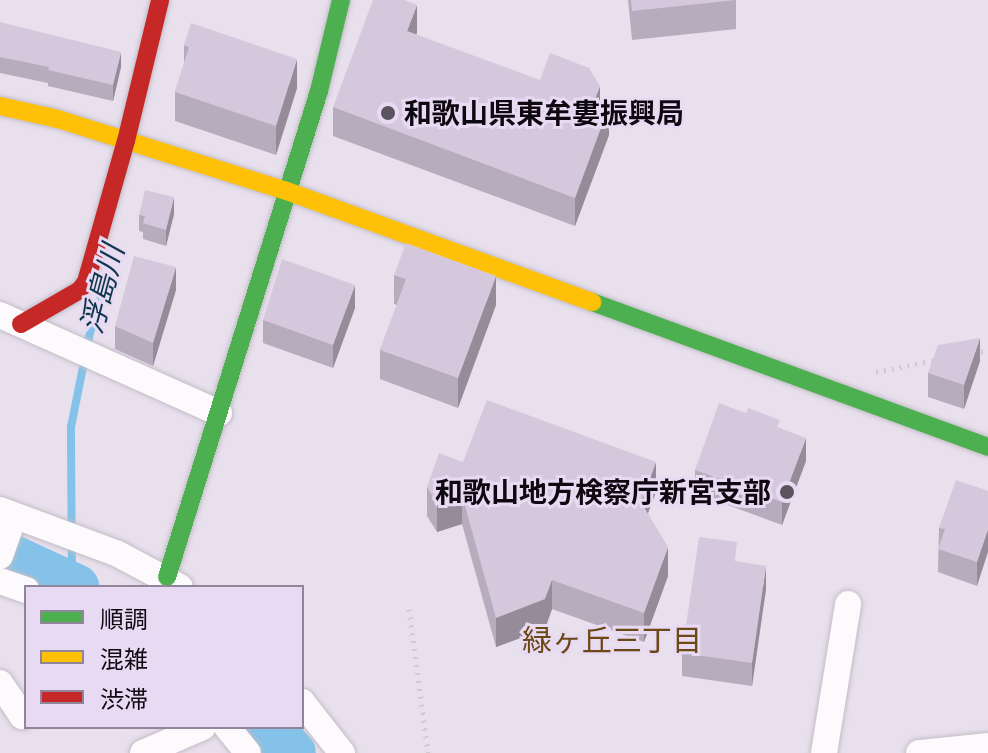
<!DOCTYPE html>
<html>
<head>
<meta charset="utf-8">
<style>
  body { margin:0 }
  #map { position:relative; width:988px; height:753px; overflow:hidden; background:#e8e0ed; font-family:"Asap Condensed","Noto Sans JP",sans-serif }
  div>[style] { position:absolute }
  .stream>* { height:8px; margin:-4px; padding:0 4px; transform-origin:4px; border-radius:4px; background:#84c2e9 }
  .river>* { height:46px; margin:-23px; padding:0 23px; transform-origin:23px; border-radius:23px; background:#84c2e9 }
  .path>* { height:5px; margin-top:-2.5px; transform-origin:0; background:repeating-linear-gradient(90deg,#ceccd0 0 2px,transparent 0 8px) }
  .roads { filter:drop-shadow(0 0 2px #c2bdc6) drop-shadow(0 0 2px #c2bdc6) }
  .street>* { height:26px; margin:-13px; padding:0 13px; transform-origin:13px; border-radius:13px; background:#fcfafc }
  .fast>* { height:18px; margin:-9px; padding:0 9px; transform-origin:9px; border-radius:9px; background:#4caf50 }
  .slow>* { height:18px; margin:-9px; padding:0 9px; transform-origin:9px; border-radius:9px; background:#ffc107 }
  .jam>* { height:18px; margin:-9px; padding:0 9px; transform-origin:9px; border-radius:9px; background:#c62828 }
  .wall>* { inset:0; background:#b7acbd }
  .shaded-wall>* { inset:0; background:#958c9a }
  .building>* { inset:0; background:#d5c8dc }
  .dots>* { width:22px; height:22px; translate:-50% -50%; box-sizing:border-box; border:4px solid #e9daf3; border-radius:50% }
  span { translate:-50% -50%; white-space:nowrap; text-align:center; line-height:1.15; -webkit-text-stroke:6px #e9daf3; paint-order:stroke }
  .poi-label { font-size:28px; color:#0e0911; font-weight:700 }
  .left { translate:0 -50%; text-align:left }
  .right { translate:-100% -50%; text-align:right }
  .water-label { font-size:30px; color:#0f374c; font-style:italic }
  .neighbourhood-label { font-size:30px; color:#6b4916 }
  .legend { position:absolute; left:24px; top:585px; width:280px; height:144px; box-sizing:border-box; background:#e9daf3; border:2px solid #918699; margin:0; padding:10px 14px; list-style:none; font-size:24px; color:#0e0911 }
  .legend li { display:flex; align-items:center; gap:16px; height:40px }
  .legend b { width:40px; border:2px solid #918699 }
</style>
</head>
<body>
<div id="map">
  <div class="stream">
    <i style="left:72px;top:585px;width:158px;rotate:-90.4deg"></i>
    <i style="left:71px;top:427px;width:92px;rotate:-78.7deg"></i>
    <i style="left:89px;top:337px;width:56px;rotate:-74.5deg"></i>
  </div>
  <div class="river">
    <i style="left:0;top:552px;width:84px;rotate:24.7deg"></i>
    <i style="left:269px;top:727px;width:35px;rotate:47deg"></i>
  </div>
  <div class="path">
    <i style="left:973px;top:353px;width:15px;rotate:-11deg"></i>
    <i style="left:876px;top:372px;width:61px;rotate:-11.3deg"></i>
    <i style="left:409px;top:609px;width:145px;rotate:82.5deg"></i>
  </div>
  <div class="roads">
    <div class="street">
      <i style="left:0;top:315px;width:240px;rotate:24.1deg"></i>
      <i style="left:0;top:510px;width:126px;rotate:20.4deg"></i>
      <i style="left:118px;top:554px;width:70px;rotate:28deg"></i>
      <i style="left:0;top:556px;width:42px;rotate:-70.7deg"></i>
      <i style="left:0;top:581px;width:28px;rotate:19deg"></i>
      <i style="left:0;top:683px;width:40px;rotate:56deg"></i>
      <i style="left:22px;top:716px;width:5px;rotate:-37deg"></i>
      <i style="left:302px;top:702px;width:65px;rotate:51.9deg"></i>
      <i style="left:227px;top:727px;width:33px;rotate:51deg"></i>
      <i style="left:143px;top:753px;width:65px;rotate:-23.4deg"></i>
      <i style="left:824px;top:753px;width:151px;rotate:-80.8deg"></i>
      <i style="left:919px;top:753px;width:69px;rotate:-5.8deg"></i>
    </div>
    <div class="fast">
      <i style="left:592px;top:302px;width:422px;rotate:20.1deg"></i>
      <i style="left:167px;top:577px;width:509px;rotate:-72.63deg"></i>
      <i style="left:319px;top:91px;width:94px;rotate:-76.4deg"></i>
    </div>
    <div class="slow">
      <i style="left:0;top:106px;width:59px;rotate:12.6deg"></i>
      <i style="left:58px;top:119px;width:240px;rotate:17.5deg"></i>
      <i style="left:287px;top:191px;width:325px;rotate:20deg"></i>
    </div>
    <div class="jam">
      <i style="left:21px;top:324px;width:68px;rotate:-30deg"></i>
      <i style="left:80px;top:290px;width:10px;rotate:-53deg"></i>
      <i style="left:86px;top:282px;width:147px;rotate:-74.2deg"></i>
      <i style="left:126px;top:141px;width:145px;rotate:-76.4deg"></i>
    </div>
  </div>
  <div class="wall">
    <i style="clip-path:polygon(628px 0,736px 0,736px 29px,632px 40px)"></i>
    <i style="clip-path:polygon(0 22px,121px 67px,113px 101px,48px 86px,48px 83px,0 73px)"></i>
    <i style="clip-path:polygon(184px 45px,297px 88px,276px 155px,175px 121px,175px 92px,184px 64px)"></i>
    <i style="clip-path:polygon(600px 103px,609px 135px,575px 226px,333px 136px,333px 107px)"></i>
    <i style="clip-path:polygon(174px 214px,166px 246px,143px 239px,143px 232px,139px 231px,139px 215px)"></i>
    <i style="clip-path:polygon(394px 275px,496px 305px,458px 408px,380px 379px,380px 350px,397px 305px,394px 304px)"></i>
    <i style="clip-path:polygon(176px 290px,153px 366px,115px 349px,115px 326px)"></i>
    <i style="clip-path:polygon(355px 308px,333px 368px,263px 343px,263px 320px)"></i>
    <i style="clip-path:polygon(980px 361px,964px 409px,928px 397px,928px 373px)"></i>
    <i style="clip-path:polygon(780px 428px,806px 461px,782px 525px,695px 493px,695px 470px)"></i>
    <i style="clip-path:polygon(463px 462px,656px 492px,648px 513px,668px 576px,644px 642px,552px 609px,545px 629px,496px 647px,462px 524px,437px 532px,427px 516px,427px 487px)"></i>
    <i style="clip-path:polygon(988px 491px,977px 586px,938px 572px,939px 528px)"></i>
    <i style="clip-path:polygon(737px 561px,766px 589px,752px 686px,682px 676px,682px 653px)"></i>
  </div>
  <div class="shaded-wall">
    <i style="clip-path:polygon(417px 5px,417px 33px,407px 59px,407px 31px)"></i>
    <i style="clip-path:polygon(121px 52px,121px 67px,113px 101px,113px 85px)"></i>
    <i style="clip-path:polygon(297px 59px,297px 88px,276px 155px,276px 126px)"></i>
    <i style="clip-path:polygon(600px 86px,600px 115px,594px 101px)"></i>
    <i style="clip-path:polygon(609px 106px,609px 135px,575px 226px,575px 198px)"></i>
    <i style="clip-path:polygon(174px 197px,174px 214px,166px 246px,166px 230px)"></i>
    <i style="clip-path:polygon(176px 267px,176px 290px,153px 366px,153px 343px)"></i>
    <i style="clip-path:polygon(496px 276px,496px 305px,458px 408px,458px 378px)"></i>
    <i style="clip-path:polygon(355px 285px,355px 308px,333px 368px,333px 345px)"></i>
    <i style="clip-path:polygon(980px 338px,980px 361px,964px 409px,964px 385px)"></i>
    <i style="clip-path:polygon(806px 438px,806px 461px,782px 525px,782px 502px)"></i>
    <i style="clip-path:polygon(656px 462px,656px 492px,641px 531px,641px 502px)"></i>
    <i style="clip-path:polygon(462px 495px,462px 524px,437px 532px,437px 503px)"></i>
    <i style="clip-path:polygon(988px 529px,988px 552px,977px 586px,977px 562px)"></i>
    <i style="clip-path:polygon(668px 547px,668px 576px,644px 642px,644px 613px)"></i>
    <i style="clip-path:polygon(766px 566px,766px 589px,752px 686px,752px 663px)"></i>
    <i style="clip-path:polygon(552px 580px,552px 609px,545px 629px,496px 647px,496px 618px)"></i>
  </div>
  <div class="building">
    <i style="clip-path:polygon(373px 0,405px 0,417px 5px,407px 31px,540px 80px,550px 53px,589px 68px,600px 86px,594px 101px,609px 106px,575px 198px,333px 107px)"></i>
    <i style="clip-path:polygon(631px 0,736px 0,632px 11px)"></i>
    <i style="clip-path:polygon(0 22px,121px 52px,113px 85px,48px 70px,49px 67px,0 57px)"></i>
    <i style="clip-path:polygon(191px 23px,297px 59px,276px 126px,175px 92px,189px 47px,184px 45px)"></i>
    <i style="clip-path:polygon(145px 190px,174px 197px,166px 230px,143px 223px,145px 216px,139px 215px)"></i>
    <i style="clip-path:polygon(406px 243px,496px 276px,458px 378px,380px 350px,406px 279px,394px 275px)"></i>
    <i style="clip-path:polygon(134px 256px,176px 267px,153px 343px,115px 326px)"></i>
    <i style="clip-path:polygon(282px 259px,355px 285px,333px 345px,263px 320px)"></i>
    <i style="clip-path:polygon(980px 338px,964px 385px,928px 373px,938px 345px)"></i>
    <i style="clip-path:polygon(487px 400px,656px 462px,641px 502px,668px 547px,644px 613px,552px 580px,545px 599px,496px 618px,462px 495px,437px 503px,427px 487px,439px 453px,463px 462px)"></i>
    <i style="clip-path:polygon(719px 403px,746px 413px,748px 408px,780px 420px,777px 427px,806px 438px,782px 502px,695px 470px)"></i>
    <i style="clip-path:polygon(956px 480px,988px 491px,988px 529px,977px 562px,938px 549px,945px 529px,939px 528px)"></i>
    <i style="clip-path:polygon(699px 537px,737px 542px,735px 561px,766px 566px,752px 663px,682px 653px)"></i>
  </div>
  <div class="dots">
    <i style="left:388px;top:113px;background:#5a545e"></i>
    <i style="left:787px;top:492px;background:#5a545e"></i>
  </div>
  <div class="poi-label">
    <span class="left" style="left:404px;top:113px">和歌山県東牟婁振興局</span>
    <span class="right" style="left:771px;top:492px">和歌山地方検察庁新宮支部</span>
  </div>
  <div class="water-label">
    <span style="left:102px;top:289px;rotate:-75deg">浮島川</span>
  </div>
  <div class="neighbourhood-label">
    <span style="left:612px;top:640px">緑ヶ丘三丁目</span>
  </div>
  <ul class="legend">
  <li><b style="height:10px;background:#4caf50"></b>順調</li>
  <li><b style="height:10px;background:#ffc107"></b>混雑</li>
  <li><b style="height:10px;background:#c62828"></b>渋滞</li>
  </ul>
</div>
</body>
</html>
